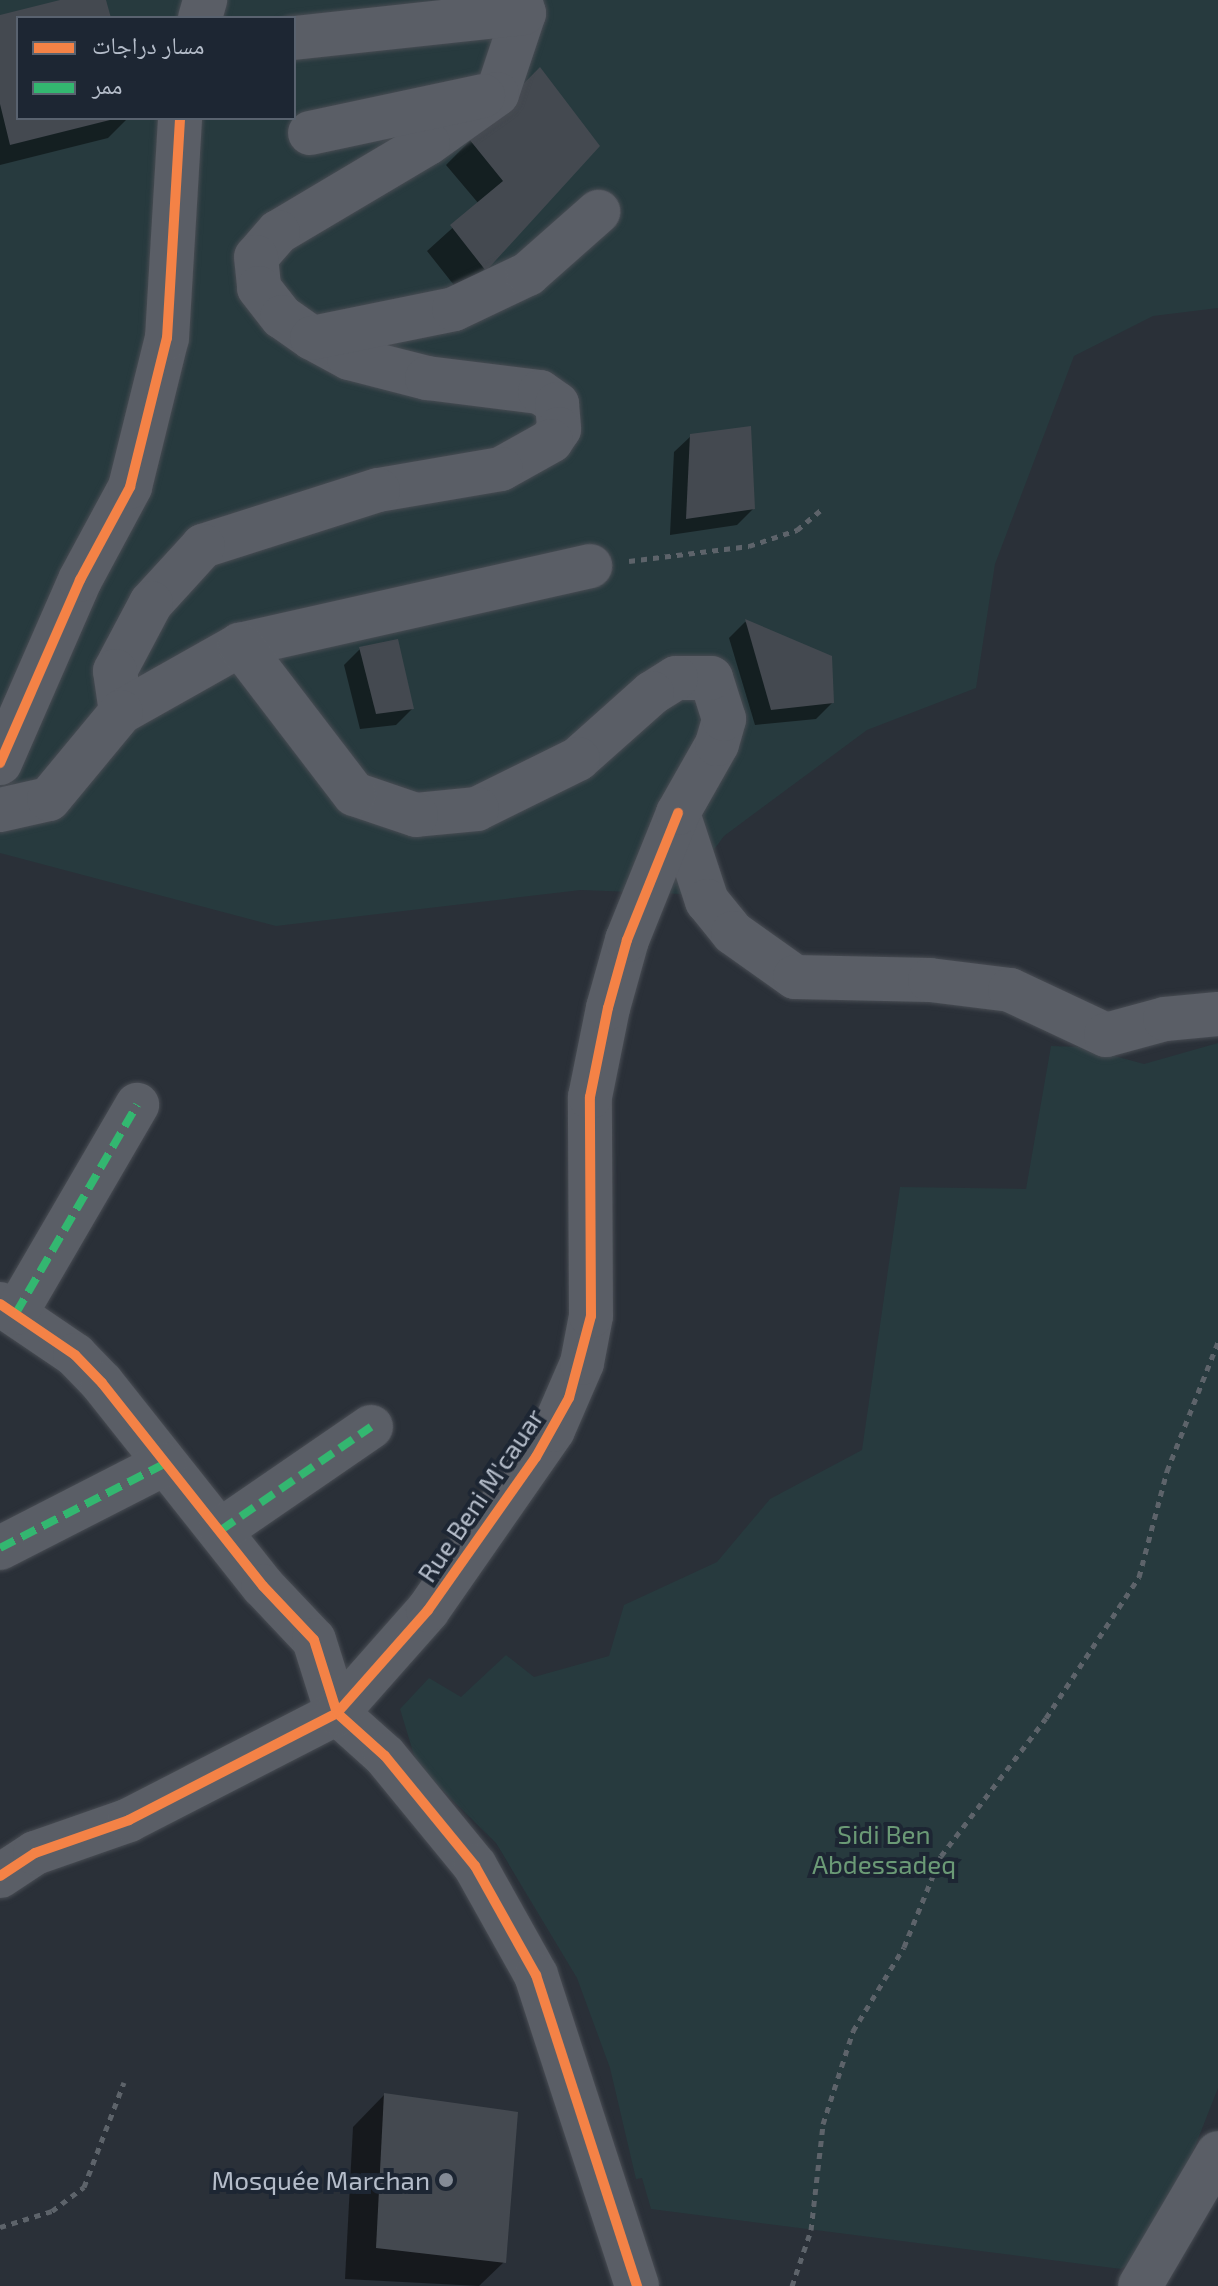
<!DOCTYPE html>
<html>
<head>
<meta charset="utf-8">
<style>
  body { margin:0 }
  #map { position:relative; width:1218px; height:2286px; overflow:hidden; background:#2a3038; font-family:"Exo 2","Noto Naskh Arabic",sans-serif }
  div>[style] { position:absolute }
  .green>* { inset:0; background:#273a3e }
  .shadow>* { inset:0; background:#0007 }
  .building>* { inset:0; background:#444950 }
  .path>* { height:5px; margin-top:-2.5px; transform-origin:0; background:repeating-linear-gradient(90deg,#5d636a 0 6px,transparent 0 12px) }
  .roads { filter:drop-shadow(0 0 2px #484c53) drop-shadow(0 0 2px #484c53) }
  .minor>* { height:44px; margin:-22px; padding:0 22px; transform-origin:22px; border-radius:22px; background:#5a5e66 }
  .quiet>* { height:8px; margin-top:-4px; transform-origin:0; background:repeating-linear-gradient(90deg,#33b770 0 16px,transparent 0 24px) }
  .cycleway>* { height:10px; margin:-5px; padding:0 5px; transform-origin:5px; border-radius:5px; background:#f48246 }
  .dots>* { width:22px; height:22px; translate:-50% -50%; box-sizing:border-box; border:4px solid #1d2633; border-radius:50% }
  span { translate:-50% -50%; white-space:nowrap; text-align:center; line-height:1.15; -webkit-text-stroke:8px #1d2633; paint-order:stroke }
  .street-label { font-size:26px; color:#b4bcc9 }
  .park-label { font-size:26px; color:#6b9a76 }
  .poi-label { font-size:26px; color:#b4bcc9 }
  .right { translate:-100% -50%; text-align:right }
  .legend { position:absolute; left:16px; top:16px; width:280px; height:104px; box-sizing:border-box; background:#1d2633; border:2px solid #59626f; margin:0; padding:10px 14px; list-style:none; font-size:24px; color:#b4bcc9 }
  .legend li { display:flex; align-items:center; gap:16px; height:40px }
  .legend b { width:40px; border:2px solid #59626f }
</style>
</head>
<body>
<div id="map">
  <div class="green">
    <i style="clip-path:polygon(evenodd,0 0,1218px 0,1218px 308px,1153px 316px,1074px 356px,995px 564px,976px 688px,867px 730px,724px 836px,681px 894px,581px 890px,276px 926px,0 853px,0 0,18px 18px,294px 18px,294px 118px,18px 118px,18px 18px)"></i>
    <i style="clip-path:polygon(1218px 1043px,1218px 2088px,1192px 2154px,1138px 2259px,1121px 2269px,651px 2209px,642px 2178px,636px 2179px,610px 2068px,577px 1978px,496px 1843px,417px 1765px,400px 1709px,429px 1678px,461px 1697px,506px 1655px,534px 1677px,609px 1656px,624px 1605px,717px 1562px,770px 1499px,862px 1450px,900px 1187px,1026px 1189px,1051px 1046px,1081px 1047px,1144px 1064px)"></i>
  </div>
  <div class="shadow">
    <i style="clip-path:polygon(68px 0,104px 0,108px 18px,18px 18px,18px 118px,128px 118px,108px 138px,0 165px,0 17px)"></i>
    <i style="clip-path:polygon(540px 70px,598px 146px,461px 294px,427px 251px,479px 204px,446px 165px)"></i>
    <i style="clip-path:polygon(691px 436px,753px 509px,737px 525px,670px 535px,674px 452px)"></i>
    <i style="clip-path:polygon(745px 622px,830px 657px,832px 703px,816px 719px,755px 725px,729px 638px)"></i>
    <i style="clip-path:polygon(360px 649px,412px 709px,396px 725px,360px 729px,344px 665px)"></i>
    <i style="clip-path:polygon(384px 2095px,504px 2262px,479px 2286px,345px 2279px,353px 2127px)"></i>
  </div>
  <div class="building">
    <i style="clip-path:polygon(60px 0,106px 0,111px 18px,18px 18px,18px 118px,114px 119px,10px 145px,0 104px,0 15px)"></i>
    <i style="clip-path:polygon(540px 67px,600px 146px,486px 271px,450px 225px,503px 181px,469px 139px)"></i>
    <i style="clip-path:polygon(751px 426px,755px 509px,686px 519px,690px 434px)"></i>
    <i style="clip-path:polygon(745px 619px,832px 656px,834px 703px,771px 710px)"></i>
    <i style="clip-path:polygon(398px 639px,414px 709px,376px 714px,359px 647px)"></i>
    <i style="clip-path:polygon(384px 2093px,518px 2112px,506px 2263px,376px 2248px)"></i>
  </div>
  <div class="path">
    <i style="left:629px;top:561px;width:121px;rotate:-7.1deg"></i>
    <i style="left:749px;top:546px;width:51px;rotate:-18.4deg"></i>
    <i style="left:797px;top:530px;width:35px;rotate:-40deg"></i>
    <i style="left:0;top:2227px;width:54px;rotate:-17.1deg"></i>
    <i style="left:52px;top:2211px;width:40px;rotate:-37deg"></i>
    <i style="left:84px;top:2187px;width:112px;rotate:-69.1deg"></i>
    <i style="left:792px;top:2286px;width:59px;rotate:-71.3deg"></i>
    <i style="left:811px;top:2230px;width:107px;rotate:-83.5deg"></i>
    <i style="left:823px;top:2124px;width:98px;rotate:-72.1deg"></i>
    <i style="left:853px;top:2031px;width:98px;rotate:-58.7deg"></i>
    <i style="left:904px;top:1947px;width:98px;rotate:-67.9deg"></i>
    <i style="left:941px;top:1856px;width:173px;rotate:-52.7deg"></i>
    <i style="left:1046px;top:1718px;width:169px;rotate:-56.6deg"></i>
    <i style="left:1139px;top:1577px;width:110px;rotate:-75.2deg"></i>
    <i style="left:1167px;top:1471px;width:139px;rotate:-68.4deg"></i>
  </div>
  <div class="roads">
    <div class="minor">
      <i style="left:520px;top:0;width:14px;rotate:73deg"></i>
      <i style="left:524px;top:13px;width:85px;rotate:108.4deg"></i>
      <i style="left:497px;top:94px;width:85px;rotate:144.6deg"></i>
      <i style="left:428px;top:143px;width:174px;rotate:149.3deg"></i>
      <i style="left:278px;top:232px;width:33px;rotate:131deg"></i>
      <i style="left:256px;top:257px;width:31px;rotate:84deg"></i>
      <i style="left:259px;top:288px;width:37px;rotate:52deg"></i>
      <i style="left:282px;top:317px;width:37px;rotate:35deg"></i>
      <i style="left:312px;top:338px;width:42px;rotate:28.4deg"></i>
      <i style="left:349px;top:358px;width:81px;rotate:14.4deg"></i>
      <i style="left:427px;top:378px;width:114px;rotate:7.1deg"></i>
      <i style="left:540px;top:392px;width:21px;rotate:35deg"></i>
      <i style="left:557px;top:404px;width:25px;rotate:85deg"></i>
      <i style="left:559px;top:429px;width:14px;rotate:124deg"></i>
      <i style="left:551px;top:441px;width:57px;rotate:150.8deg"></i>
      <i style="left:501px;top:469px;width:125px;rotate:170.3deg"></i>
      <i style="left:378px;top:490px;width:184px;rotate:162.3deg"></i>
      <i style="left:203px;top:546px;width:77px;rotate:132.4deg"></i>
      <i style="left:151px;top:603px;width:77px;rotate:117.9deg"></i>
      <i style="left:115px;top:671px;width:41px;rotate:81.7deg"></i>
      <i style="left:121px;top:712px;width:137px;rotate:-29.4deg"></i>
      <i style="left:240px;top:645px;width:359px;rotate:-12.7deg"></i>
      <i style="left:200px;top:18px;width:19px;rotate:-74deg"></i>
      <i style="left:294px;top:38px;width:231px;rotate:-6.2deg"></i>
      <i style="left:310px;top:133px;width:177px;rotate:-12.1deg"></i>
      <i style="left:312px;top:338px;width:145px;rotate:-11.5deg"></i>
      <i style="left:454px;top:309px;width:82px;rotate:-25.3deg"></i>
      <i style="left:528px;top:274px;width:94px;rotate:-41.5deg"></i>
      <i style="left:0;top:763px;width:200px;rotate:-66.4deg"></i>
      <i style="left:80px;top:580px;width:106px;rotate:-61.7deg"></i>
      <i style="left:130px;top:487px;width:154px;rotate:-76.1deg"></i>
      <i style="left:167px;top:338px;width:220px;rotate:-86.6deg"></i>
      <i style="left:0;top:810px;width:50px;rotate:-12.7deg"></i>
      <i style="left:49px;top:799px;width:113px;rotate:-50.4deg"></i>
      <i style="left:678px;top:813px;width:93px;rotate:71.8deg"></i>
      <i style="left:707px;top:901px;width:41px;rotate:50.9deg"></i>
      <i style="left:733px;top:933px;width:76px;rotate:35.4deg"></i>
      <i style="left:795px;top:977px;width:135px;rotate:1.3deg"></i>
      <i style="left:930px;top:980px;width:81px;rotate:7.1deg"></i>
      <i style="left:1010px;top:990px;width:106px;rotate:25.1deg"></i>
      <i style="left:1106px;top:1035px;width:61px;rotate:-15.2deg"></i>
      <i style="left:1165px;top:1019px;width:53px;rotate:-5.4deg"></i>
      <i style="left:0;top:1304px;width:91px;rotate:34.2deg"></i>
      <i style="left:75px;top:1355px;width:39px;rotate:46deg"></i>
      <i style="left:102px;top:1383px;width:259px;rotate:51.6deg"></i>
      <i style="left:263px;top:1586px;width:74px;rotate:46.6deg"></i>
      <i style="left:314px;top:1640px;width:77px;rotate:72.5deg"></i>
      <i style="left:337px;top:1713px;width:64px;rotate:41.9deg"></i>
      <i style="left:385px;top:1756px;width:142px;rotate:50.7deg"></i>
      <i style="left:475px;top:1866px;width:125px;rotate:60.8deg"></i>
      <i style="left:536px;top:1975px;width:327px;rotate:72deg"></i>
      <i style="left:16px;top:1313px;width:241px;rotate:-59.8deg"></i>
      <i style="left:221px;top:1530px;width:182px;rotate:-34.5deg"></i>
      <i style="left:0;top:1548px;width:184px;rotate:-27.1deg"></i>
      <i style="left:0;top:1876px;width:42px;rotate:-33.3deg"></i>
      <i style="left:35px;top:1853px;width:100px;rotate:-19.3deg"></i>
      <i style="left:129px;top:1820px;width:234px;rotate:-27.2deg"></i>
      <i style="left:337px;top:1713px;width:137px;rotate:-48.5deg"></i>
      <i style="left:428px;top:1610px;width:219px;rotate:-55.2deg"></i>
      <i style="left:553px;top:1430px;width:73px;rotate:-66.6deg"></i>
      <i style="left:582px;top:1363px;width:48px;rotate:-79.2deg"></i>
      <i style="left:591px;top:1316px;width:219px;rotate:-90.3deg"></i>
      <i style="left:590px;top:1097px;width:91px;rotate:-78.6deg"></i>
      <i style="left:608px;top:1008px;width:71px;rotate:-74.4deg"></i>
      <i style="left:627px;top:940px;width:137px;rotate:-68.1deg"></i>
      <i style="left:678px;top:813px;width:79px;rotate:-60.5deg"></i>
      <i style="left:717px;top:744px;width:26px;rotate:-74deg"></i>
      <i style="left:724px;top:719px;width:43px;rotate:-107.6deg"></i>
      <i style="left:711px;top:678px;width:35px;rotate:180deg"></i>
      <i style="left:676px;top:678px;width:28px;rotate:148deg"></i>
      <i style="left:652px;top:693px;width:99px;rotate:138.3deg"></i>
      <i style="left:578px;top:759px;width:113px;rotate:153.7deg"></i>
      <i style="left:477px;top:809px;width:61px;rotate:174.4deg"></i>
      <i style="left:416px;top:815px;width:65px;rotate:-161.3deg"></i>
      <i style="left:354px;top:794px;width:188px;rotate:-127.4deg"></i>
      <i style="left:1140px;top:2286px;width:154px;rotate:-59.6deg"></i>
    </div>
  </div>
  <div class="quiet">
    <i style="left:16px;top:1313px;width:241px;rotate:-59.8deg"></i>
    <i style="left:221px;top:1530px;width:182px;rotate:-34.5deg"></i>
    <i style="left:0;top:1548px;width:184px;rotate:-27.1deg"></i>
  </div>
  <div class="cycleway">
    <i style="left:0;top:763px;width:200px;rotate:-66.4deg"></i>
    <i style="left:80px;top:580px;width:106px;rotate:-61.7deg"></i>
    <i style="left:130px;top:487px;width:154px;rotate:-76.1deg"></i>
    <i style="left:167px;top:338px;width:220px;rotate:-86.6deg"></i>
    <i style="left:0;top:1304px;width:91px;rotate:34.2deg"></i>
    <i style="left:75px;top:1355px;width:39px;rotate:46deg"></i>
    <i style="left:102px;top:1383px;width:259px;rotate:51.6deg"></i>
    <i style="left:263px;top:1586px;width:74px;rotate:46.6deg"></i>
    <i style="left:314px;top:1640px;width:77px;rotate:72.5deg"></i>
    <i style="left:337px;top:1713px;width:64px;rotate:41.9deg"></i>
    <i style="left:385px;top:1756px;width:142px;rotate:50.7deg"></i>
    <i style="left:475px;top:1866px;width:125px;rotate:60.8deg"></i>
    <i style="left:536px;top:1975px;width:327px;rotate:72deg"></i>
    <i style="left:0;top:1876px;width:42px;rotate:-33.3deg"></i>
    <i style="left:35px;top:1853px;width:100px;rotate:-19.3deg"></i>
    <i style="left:129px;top:1820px;width:234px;rotate:-27.2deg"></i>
    <i style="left:337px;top:1713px;width:137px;rotate:-48.5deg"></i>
    <i style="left:428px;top:1610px;width:187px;rotate:-54.8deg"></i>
    <i style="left:536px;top:1457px;width:68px;rotate:-60.8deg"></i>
    <i style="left:569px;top:1398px;width:85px;rotate:-75deg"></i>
    <i style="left:591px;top:1316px;width:219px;rotate:-90.3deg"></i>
    <i style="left:590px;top:1097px;width:91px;rotate:-78.6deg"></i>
    <i style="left:608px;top:1008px;width:71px;rotate:-74.4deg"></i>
    <i style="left:627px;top:940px;width:137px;rotate:-68.1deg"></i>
  </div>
  <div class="dots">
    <i style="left:446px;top:2180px;background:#848b96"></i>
  </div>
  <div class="street-label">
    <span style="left:480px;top:1495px;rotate:-56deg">Rue Beni M'cauar</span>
  </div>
  <div class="park-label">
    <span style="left:884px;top:1849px">Sidi Ben<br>Abdessadeq</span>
  </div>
  <div class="poi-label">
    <span class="right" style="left:430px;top:2180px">Mosquée Marchan</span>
  </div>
  <ul class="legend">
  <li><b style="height:10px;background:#f48246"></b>مسار دراجات</li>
  <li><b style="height:10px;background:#33b770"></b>ممر</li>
  </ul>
</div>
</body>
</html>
